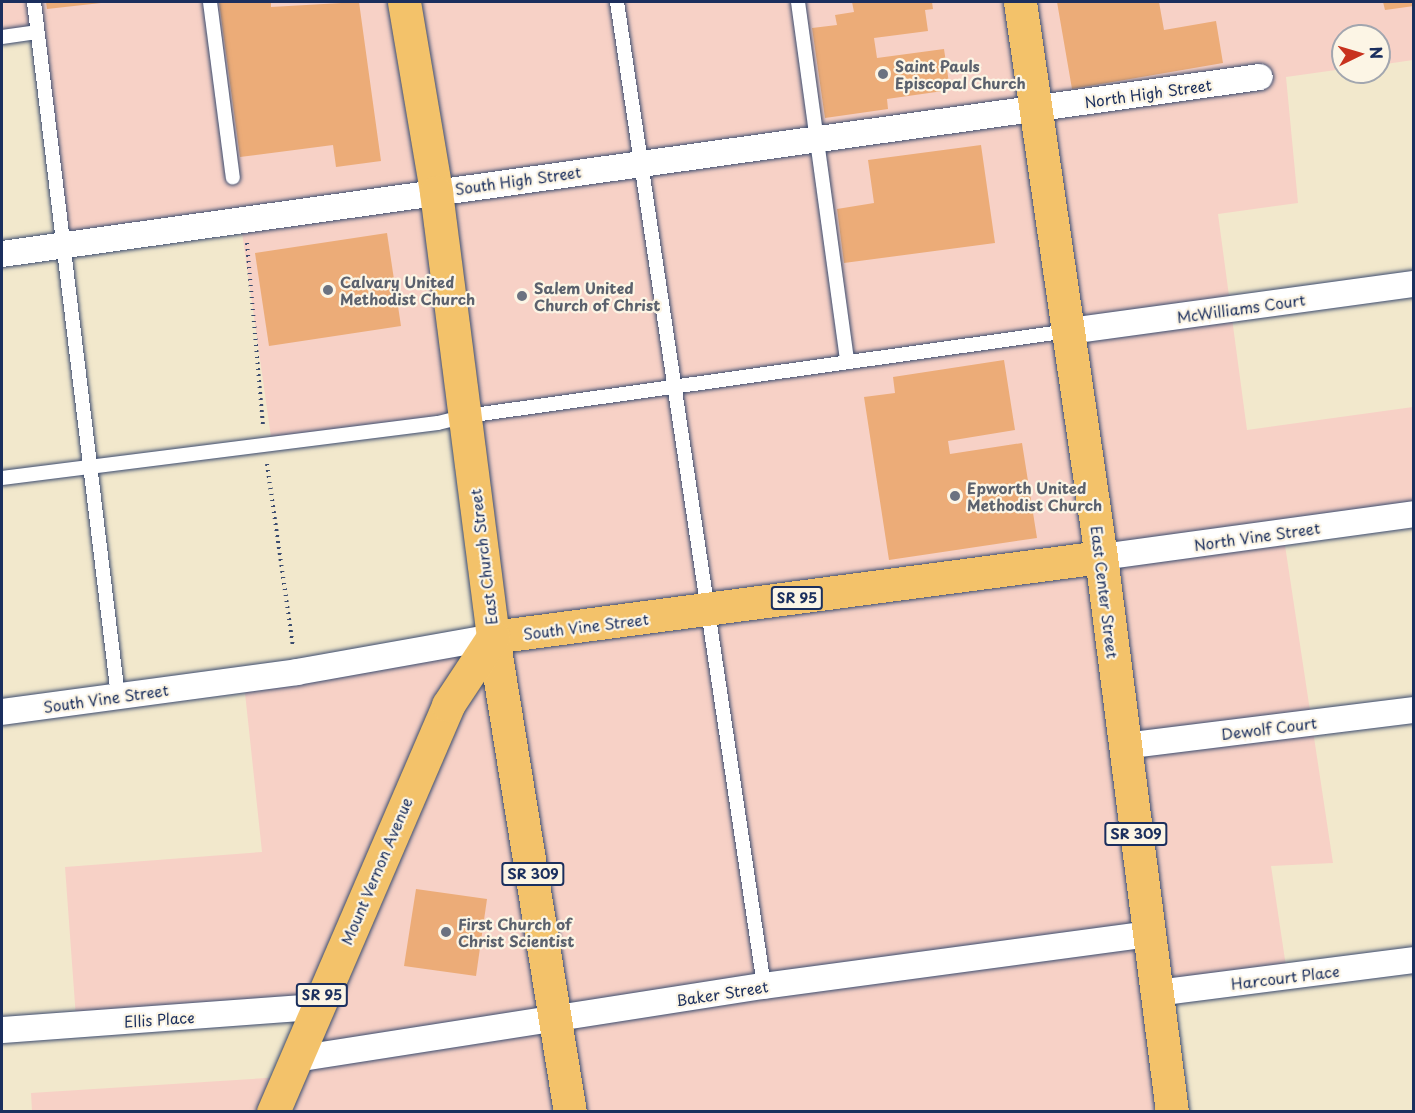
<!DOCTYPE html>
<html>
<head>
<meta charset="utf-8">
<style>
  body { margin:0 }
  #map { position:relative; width:1415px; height:1113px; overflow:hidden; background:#f2e8cc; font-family:"Playpen Sans",sans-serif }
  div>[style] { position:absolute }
  .built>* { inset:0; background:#f7d1c6 }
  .building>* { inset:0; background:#ecac78 }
  .path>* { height:4px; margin-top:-2px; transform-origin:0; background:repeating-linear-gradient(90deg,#3b4b6e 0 1.5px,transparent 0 6px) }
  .roads { filter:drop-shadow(0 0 2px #3b4b6e) drop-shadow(0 0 2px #3b4b6e) }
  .service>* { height:14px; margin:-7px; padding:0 7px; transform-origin:7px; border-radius:7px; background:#fff }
  .minor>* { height:26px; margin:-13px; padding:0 13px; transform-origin:13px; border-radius:13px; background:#fff }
  .primary>* { height:33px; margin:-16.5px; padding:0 16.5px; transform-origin:16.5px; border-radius:16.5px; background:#f3c26a }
  .dots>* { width:16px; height:16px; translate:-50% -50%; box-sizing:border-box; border:3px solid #fcf5e5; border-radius:50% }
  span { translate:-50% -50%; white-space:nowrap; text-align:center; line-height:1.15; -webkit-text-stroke:4.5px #fcf5e5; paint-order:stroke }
  .shield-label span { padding:2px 4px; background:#fcf5e5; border:2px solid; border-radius:4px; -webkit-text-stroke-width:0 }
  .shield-label { font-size:14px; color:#1b2f5e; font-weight:700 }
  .worship-label { font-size:15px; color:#5b616d; font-weight:700 }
  .left { translate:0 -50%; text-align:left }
  .street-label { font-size:15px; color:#1b2f5e }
  .frame { position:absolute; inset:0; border:3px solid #1b2f5e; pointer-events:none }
  .north { position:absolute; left:1331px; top:24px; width:60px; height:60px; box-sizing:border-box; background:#fcf5e5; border:2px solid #a2a6af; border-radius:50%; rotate:85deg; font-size:16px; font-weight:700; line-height:24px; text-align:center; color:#1b2f5e }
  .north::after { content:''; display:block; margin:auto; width:21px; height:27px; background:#c8321e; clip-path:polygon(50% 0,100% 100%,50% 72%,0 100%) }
</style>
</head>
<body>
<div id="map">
  <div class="built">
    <i style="clip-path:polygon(2px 2px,1413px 2px,1413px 60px,1379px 65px,1379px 36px,1343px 36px,1343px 69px,1286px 77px,1298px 203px,1218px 214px,1247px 430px,1413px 407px,1413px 516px,1283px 532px,1333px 863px,1271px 866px,1288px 980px,1147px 998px,1162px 1111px,32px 1111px,31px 1093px,283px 1077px,314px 1003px,76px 1018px,65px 867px,262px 852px,243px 674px,501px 631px,471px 412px,272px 444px,240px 218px,71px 241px,37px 26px,2px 31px)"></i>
  </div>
  <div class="building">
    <i style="clip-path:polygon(46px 2px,101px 2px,101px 3px,47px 9px)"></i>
    <i style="clip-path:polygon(219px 2px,271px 2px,271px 7px,359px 2px,381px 161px,336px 167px,333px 145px,240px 157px)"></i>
    <i style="clip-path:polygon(852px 2px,932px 2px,933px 9px,925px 10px,928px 31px,874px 38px,877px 58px,944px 49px,950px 90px,887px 99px,888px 109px,825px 118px,812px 28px,837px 25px,835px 15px,854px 12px)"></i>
    <i style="clip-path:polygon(1057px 2px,1159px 2px,1164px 30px,1216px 21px,1223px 63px,1072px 89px)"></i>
    <i style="clip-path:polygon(1383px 2px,1414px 2px,1414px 6px,1385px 10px)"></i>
    <i style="clip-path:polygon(981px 145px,995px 243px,844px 263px,837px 209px,874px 203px,868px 160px)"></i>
    <i style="clip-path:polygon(387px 233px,401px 326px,269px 346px,255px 253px)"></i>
    <i style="clip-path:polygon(1004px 360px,1015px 430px,948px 441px,950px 454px,1022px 443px,1037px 538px,889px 560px,864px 397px,895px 393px,893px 377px)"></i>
    <i style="clip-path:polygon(416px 889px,487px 899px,476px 976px,404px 966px)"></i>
  </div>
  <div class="path">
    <i style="left:247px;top:243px;width:185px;rotate:85deg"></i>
    <i style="left:267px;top:464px;width:185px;rotate:81.9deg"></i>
  </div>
  <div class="roads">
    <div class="service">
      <i style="left:34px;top:2px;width:699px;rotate:83.1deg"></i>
      <i style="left:210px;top:2px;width:177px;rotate:82.6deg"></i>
      <i style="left:617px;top:2px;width:995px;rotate:81.5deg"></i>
      <i style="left:798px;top:2px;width:362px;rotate:82.2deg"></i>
      <i style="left:2px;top:37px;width:35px;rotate:-8deg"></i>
      <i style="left:2px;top:478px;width:439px;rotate:-7.2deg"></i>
      <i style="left:438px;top:423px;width:30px;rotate:-14deg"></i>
      <i style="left:467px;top:416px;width:608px;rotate:-8.04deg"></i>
    </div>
    <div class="minor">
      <i style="left:2px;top:254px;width:1270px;rotate:-8.01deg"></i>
      <i style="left:1069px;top:331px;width:348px;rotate:-7.8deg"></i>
      <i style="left:1101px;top:557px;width:316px;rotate:-7.8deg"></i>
      <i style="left:2px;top:712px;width:298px;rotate:-7.7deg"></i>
      <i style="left:297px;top:672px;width:199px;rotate:-10.1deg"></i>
      <i style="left:1124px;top:746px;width:292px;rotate:-7.1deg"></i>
      <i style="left:1157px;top:993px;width:259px;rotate:-7.3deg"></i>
      <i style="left:2px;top:1030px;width:316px;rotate:-4.2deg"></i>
      <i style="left:296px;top:1059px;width:474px;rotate:-8.9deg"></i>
      <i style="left:764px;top:986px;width:388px;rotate:-7.7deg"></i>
    </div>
    <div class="primary">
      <i style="left:404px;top:2px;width:193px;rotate:80.4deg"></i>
      <i style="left:436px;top:192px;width:449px;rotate:82.7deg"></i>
      <i style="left:493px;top:637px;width:481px;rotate:80.8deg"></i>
      <i style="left:1020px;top:2px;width:561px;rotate:81.7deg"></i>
      <i style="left:1101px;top:557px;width:560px;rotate:82.71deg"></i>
      <i style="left:493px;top:637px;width:613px;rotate:-7.5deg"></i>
      <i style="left:273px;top:1112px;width:443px;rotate:-66.7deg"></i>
      <i style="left:448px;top:705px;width:82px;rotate:-56.5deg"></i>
    </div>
  </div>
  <div class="dots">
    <i style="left:883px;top:74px;background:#6b7280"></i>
    <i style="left:328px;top:290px;background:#6b7280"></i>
    <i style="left:522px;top:296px;background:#6b7280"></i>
    <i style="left:955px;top:496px;background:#6b7280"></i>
    <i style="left:446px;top:932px;background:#6b7280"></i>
  </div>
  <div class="shield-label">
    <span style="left:797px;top:598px">SR 95</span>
    <span style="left:1136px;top:834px">SR 309</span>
    <span style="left:533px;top:874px">SR 309</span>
    <span style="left:322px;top:995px">SR 95</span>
  </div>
  <div class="worship-label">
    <span class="left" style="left:895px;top:74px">Saint Pauls<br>Episcopal Church</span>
    <span class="left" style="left:340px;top:290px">Calvary United<br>Methodist Church</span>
    <span class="left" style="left:534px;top:296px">Salem United<br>Church of Christ</span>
    <span class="left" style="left:967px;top:496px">Epworth United<br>Methodist Church</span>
    <span class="left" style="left:458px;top:932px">First Church of<br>Christ Scientist</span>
  </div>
  <div class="street-label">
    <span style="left:1148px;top:93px;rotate:-8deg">North High Street</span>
    <span style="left:518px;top:180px;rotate:-8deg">South High Street</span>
    <span style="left:1241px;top:308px;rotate:-8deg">McWilliams Court</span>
    <span style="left:1257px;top:536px;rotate:-8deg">North Vine Street</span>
    <span style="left:483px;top:557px;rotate:-97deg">East Church Street</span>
    <span style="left:1105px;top:592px;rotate:83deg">East Center Street</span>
    <span style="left:586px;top:626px;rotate:-7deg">South Vine Street</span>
    <span style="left:106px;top:698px;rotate:-8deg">South Vine Street</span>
    <span style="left:1269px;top:728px;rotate:-7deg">Dewolf Court</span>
    <span style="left:376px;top:871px;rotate:-67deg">Mount Vernon Avenue</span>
    <span style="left:1285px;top:977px;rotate:-7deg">Harcourt Place</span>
    <span style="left:722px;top:993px;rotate:-9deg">Baker Street</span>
    <span style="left:159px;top:1019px;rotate:-4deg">Ellis Place</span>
  </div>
  <div class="frame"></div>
  <div class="north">N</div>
</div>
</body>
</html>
